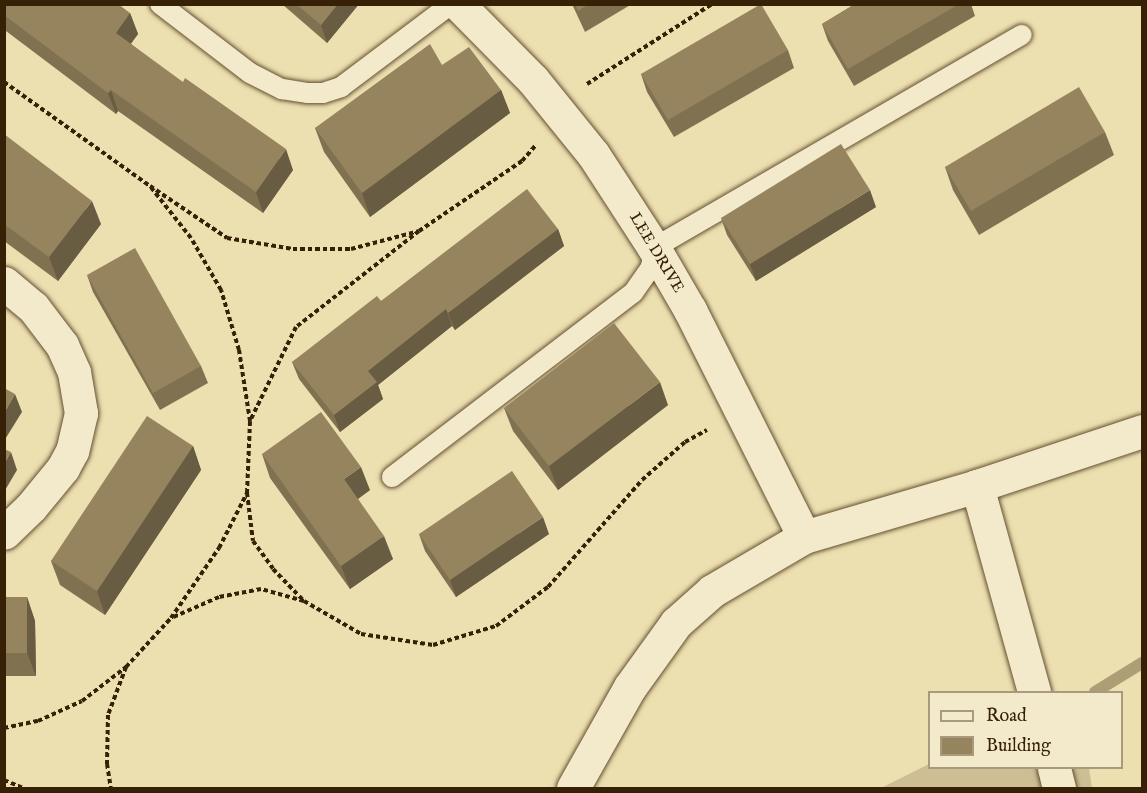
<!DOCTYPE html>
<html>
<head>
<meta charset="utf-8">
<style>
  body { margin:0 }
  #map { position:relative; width:1147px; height:793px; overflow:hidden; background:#ecdfb0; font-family:"IM FELL English",serif }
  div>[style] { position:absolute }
  .green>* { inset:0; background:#cdbf93 }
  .stream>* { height:12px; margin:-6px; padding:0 6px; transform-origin:6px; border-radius:6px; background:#ae9e76 }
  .path>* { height:4px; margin-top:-2px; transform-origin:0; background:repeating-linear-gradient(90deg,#372106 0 4.5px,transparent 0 7.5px) }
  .roads { filter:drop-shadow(0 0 2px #645030) drop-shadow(0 0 2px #645030) }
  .service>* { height:20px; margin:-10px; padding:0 10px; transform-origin:10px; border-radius:10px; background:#f3eacc }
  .minor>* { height:33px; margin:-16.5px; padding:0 16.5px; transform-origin:16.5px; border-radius:16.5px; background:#f3eacc }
  .wall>* { inset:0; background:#807251 }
  .shaded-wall>* { inset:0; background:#685c42 }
  .building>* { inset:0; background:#95845e }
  span { translate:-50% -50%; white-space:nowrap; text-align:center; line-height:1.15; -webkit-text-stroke:5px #f3eacc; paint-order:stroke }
  .street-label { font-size:16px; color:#372106 }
  .frame { position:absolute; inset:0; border:6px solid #372106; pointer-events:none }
  .legend { position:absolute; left:928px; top:691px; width:195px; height:78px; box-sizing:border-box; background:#f3eacc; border:2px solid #a89a7d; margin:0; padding:8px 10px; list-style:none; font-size:18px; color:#372106 }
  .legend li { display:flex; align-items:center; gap:12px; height:30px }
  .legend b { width:30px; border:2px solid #a89a7d }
</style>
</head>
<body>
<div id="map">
  <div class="green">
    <i style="clip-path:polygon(929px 764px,930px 768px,1089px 768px,1092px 788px,881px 788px)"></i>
  </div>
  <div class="stream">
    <i style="left:1095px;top:692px;width:55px;rotate:-31.7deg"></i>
  </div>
  <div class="path">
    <i style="left:4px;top:82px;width:179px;rotate:35.5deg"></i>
    <i style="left:587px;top:84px;width:148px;rotate:-32.6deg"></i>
    <i style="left:419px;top:231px;width:125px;rotate:-34.2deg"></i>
    <i style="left:522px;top:161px;width:21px;rotate:-49deg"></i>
    <i style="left:247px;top:493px;width:72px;rotate:-87.6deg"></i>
    <i style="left:250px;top:421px;width:72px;rotate:-98.8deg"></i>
    <i style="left:239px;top:350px;width:63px;rotate:-106.7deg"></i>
    <i style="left:221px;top:290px;width:60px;rotate:-120deg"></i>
    <i style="left:191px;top:238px;width:66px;rotate:-128.3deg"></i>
    <i style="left:150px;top:186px;width:93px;rotate:34deg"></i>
    <i style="left:227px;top:238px;width:67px;rotate:9.5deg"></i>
    <i style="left:293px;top:249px;width:58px"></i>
    <i style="left:351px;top:249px;width:70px;rotate:-14.8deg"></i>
    <i style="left:419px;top:231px;width:156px;rotate:142deg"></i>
    <i style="left:296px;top:327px;width:105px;rotate:116.1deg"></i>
    <i style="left:304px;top:601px;width:66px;rotate:30.1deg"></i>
    <i style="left:361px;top:634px;width:73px;rotate:8.7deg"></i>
    <i style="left:433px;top:645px;width:66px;rotate:-16.8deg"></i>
    <i style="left:496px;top:626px;width:65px;rotate:-36.9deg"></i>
    <i style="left:548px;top:587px;width:142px;rotate:-48.7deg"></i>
    <i style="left:642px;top:480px;width:57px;rotate:-41.5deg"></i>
    <i style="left:685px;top:442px;width:25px;rotate:-29deg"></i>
    <i style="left:126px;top:667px;width:67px;rotate:-47.4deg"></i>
    <i style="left:171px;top:618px;width:85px;rotate:-55.6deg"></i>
    <i style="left:219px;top:548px;width:62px;rotate:-63deg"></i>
    <i style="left:247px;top:493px;width:48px;rotate:82.9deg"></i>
    <i style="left:253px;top:541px;width:34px;rotate:54deg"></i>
    <i style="left:273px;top:569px;width:45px;rotate:45.9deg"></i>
    <i style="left:304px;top:601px;width:45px;rotate:-164.4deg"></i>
    <i style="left:261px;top:589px;width:43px;rotate:169.2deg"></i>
    <i style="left:219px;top:597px;width:52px;rotate:156.4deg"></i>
    <i style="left:4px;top:728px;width:35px;rotate:-12deg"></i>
    <i style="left:38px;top:721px;width:48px;rotate:-24.4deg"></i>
    <i style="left:82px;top:701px;width:56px;rotate:-37.7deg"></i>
    <i style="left:126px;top:667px;width:51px;rotate:110.6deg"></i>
    <i style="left:108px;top:715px;width:49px;rotate:91.2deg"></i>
    <i style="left:107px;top:764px;width:24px;rotate:81deg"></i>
    <i style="left:4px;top:780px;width:21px;rotate:23deg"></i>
  </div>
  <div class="roads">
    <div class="service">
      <i style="left:160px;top:4px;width:113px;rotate:37.5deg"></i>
      <i style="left:250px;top:73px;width:36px;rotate:27deg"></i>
      <i style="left:282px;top:89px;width:25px;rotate:9deg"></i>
      <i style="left:307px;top:93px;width:16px"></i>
      <i style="left:323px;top:93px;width:19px;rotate:-18deg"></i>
      <i style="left:341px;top:87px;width:138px;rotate:-37deg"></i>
      <i style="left:392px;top:477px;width:303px;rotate:-37.4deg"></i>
      <i style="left:633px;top:293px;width:32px;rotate:-55deg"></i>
      <i style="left:651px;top:267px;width:19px;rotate:-81deg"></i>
      <i style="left:654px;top:248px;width:425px;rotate:-30.1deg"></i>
    </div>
    <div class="minor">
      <i style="left:458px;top:4px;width:107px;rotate:45.4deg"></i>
      <i style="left:533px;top:80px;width:95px;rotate:51deg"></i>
      <i style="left:593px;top:154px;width:112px;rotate:57deg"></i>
      <i style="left:654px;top:248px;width:72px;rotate:59.9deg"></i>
      <i style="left:690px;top:310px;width:254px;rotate:63.3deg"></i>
      <i style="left:4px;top:283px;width:38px;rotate:40deg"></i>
      <i style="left:33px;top:307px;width:48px;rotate:52.7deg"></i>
      <i style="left:62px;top:345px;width:30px;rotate:66deg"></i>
      <i style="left:74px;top:372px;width:42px;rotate:80.3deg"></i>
      <i style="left:81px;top:413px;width:39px;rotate:103deg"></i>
      <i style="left:72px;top:451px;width:19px;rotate:118deg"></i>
      <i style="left:63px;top:468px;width:50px;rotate:129.4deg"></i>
      <i style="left:31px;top:507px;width:37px;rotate:136deg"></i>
      <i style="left:977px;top:486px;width:214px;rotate:74.5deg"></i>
      <i style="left:1054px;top:768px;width:21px;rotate:76deg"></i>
      <i style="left:573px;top:788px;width:116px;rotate:-60.6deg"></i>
      <i style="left:630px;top:687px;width:79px;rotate:-54.3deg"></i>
      <i style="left:676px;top:623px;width:48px;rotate:-41.6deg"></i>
      <i style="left:712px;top:591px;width:107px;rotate:-30.4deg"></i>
      <i style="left:804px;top:537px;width:180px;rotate:-16.4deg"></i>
      <i style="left:977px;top:486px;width:174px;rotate:-18.4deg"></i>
    </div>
  </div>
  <div class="wall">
    <i style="clip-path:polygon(4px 4px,130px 13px,138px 34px,131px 44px,293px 170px,263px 213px,118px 111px,116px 114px,6px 31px,4px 28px)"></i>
    <i style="clip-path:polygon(282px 4px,359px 4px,327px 43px)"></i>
    <i style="clip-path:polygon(572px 4px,632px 4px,585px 32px)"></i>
    <i style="clip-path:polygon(855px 4px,971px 4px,975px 16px,854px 86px,828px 41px,822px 24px)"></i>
    <i style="clip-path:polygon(788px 50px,794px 68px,674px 137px,647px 92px,641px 74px)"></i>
    <i style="clip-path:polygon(442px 65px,501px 90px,510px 113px,370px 217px,324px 152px,315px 128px)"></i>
    <i style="clip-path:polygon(1105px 132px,1114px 155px,979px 235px,953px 190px,945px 167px)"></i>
    <i style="clip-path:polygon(4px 134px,101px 224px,58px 281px,4px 241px)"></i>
    <i style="clip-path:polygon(876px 207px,756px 281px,727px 235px,721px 218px)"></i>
    <i style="clip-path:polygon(558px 229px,564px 246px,455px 330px,452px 326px,378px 385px,383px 399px,340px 432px,299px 379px,292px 362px,381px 301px)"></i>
    <i style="clip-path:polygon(87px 275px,201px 366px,208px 383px,160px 410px,93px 292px)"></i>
    <i style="clip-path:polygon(668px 405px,558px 490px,513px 431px,504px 408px)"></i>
    <i style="clip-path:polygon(193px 446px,201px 470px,105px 615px,60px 585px,51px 561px)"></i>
    <i style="clip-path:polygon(262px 454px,370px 490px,358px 499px,393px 559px,350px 589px,270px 478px)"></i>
    <i style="clip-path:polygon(419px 534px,549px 534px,456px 597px,425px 551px)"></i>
    <i style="clip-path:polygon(4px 597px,27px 597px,35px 621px,36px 676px,4px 676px)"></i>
  </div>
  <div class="shaded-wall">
    <i style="clip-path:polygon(338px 4px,359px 4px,327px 43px,321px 25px)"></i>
    <i style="clip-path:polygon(130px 13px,138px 34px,123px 53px,116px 33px)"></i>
    <i style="clip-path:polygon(111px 90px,118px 111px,116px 114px,108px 93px)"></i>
    <i style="clip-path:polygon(501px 90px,510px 113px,370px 217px,362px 193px)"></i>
    <i style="clip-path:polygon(286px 149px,293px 170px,263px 213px,256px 192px)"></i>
    <i style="clip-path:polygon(870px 190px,876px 207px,756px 281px,750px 264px)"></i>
    <i style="clip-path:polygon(92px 201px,101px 224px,58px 281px,49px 257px)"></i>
    <i style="clip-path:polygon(558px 229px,564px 246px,455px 330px,448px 313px)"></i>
    <i style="clip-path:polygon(446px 309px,452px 326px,378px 385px,383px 399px,340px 432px,334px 415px,368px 371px)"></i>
    <i style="clip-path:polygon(660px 382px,668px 405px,558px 490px,549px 466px)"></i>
    <i style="clip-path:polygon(15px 394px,22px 412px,4px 441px,4px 413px)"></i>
    <i style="clip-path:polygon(193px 446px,201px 470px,105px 615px,97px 591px)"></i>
    <i style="clip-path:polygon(11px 452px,17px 470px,4px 492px,4px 464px)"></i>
    <i style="clip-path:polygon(361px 467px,370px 490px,352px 503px,344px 479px)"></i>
    <i style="clip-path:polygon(543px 517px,549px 534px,456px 597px,450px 580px)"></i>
    <i style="clip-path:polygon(384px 536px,393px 559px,350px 589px,341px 566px)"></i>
    <i style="clip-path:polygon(27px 597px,35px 621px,36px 676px,27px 653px)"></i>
  </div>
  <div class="building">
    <i style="clip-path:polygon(4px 4px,118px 4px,130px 13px,116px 33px,183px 82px,185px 78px,286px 149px,256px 192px,111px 90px,108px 93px,4px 15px)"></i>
    <i style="clip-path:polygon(296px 4px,338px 4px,321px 25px)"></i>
    <i style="clip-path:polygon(575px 4px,589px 4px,578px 11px)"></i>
    <i style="clip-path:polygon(761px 4px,788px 50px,668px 120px,641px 74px)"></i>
    <i style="clip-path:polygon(855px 4px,959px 4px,848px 69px,822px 24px)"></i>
    <i style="clip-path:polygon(430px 44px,442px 65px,469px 47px,501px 90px,362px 193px,315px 128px)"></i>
    <i style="clip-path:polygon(1079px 87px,1105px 132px,971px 211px,945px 167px)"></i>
    <i style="clip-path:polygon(4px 134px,92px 201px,49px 257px,4px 224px)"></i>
    <i style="clip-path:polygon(841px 144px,870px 190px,750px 264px,721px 218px)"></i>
    <i style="clip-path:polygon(527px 189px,558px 229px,448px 313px,446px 309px,368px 371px,377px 382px,334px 415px,292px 362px,377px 296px,381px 301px)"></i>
    <i style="clip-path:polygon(135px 248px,201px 366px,153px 393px,87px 275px)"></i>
    <i style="clip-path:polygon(614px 323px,660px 382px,549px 466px,504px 408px)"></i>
    <i style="clip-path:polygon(4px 388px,15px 394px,4px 413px)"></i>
    <i style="clip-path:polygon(321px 412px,361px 467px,344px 479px,384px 536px,341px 566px,262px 454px)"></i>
    <i style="clip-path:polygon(147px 416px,193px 446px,97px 591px,51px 561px)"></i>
    <i style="clip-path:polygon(4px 449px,11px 452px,4px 464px)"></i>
    <i style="clip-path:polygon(512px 471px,543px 517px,450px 580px,419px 534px)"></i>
    <i style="clip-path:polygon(4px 597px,27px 597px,27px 653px,4px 653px)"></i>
  </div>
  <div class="street-label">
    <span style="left:656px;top:253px;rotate:59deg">LEE DRIVE</span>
  </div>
  <div class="frame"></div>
  <ul class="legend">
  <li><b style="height:8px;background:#f3eacc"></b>Road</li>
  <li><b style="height:16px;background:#95845e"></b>Building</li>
  </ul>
</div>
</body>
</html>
